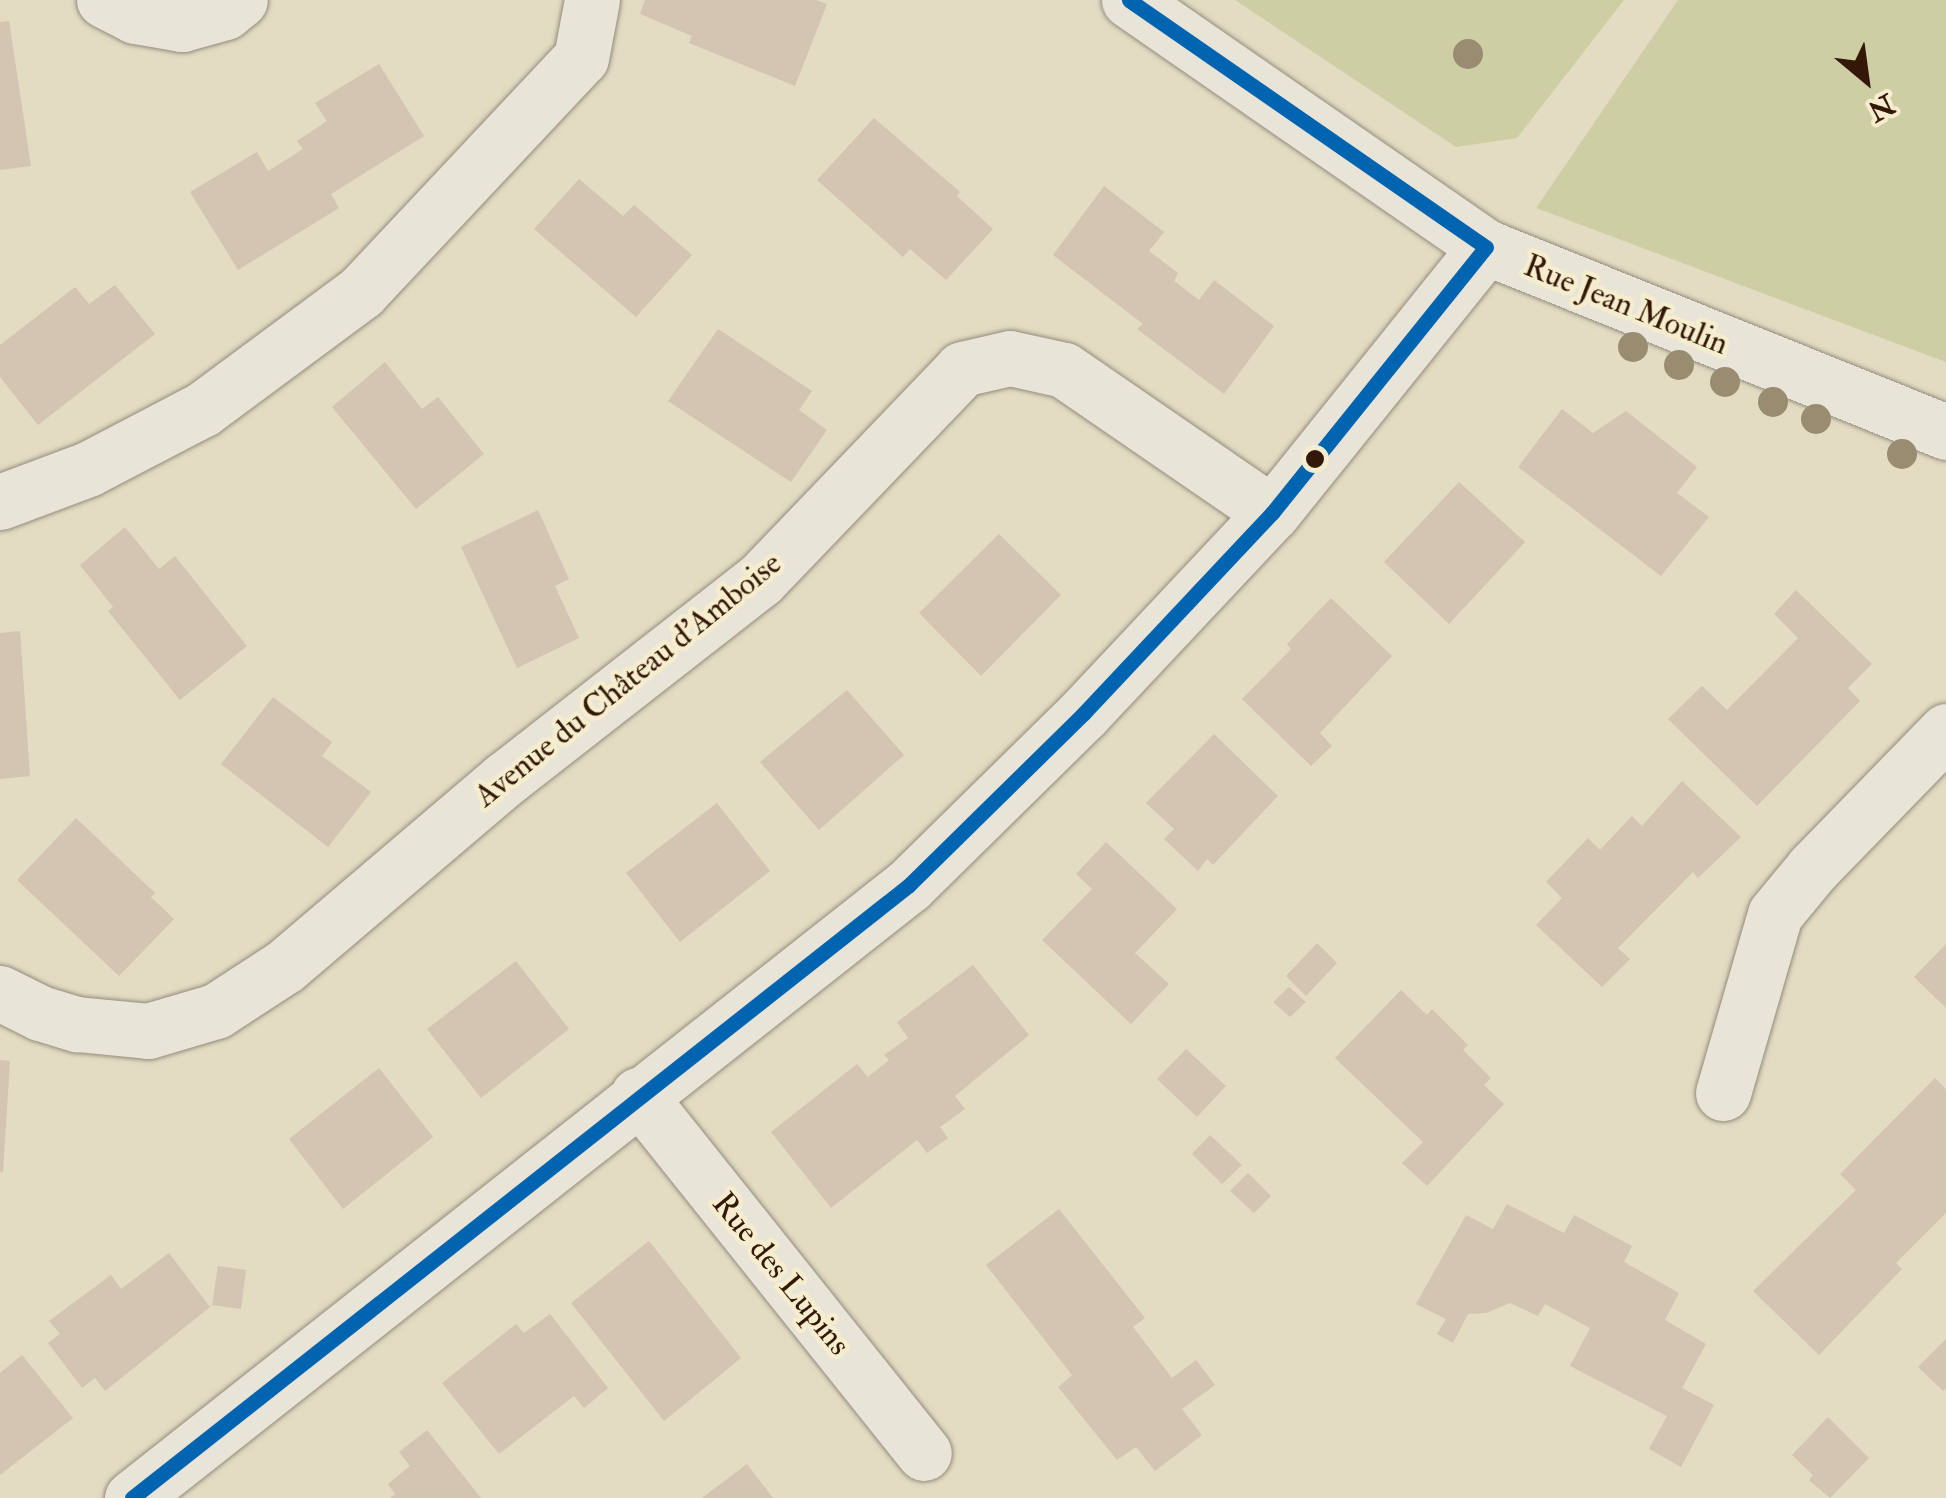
<!DOCTYPE html>
<html>
<head>
<meta charset="utf-8">
<style>
  body { margin:0 }
  #map { position:relative; width:1946px; height:1498px; overflow:hidden; background:#e3dbc2; font-family:"IM FELL Double Pica",serif }
  div>[style] { position:absolute }
  .green>* { inset:0; background:#cecea4 }
  .building>* { inset:0; background:#d4c4b2 }
  .roads { filter:drop-shadow(0 0 2px #948c7c) drop-shadow(0 0 2px #948c7c) }
  .minor>* { height:55px; margin:-27.5px; padding:0 27.5px; transform-origin:27.5px; border-radius:27.5px; background:#e8e4d7 }
  .tertiary>* { height:55px; margin:-27.5px; padding:0 27.5px; transform-origin:27.5px; border-radius:27.5px; background:#e8e4d7 }
  .bus-1>* { height:15px; margin:-7.5px; padding:0 7.5px; transform-origin:7.5px; border-radius:7.5px; background:#0064b0 }
  .trees>* { width:30px; height:30px; margin:-15px; border-radius:50%; background:#998c71 }
  .dots>* { width:28px; height:28px; translate:-50% -50%; box-sizing:border-box; border:5px solid #f6edce; border-radius:50% }
  span { translate:-50% -50%; white-space:nowrap; text-align:center; line-height:1.15; -webkit-text-stroke:9px #f6edce; paint-order:stroke }
  .street-label { font-size:32px; color:#331808 }
  .north { position:absolute; left:1816px; top:30px; width:100px; height:100px; -webkit-text-stroke:8px #f6edce; paint-order:stroke; rotate:151deg; font-size:28px; font-weight:700; line-height:40px; text-align:center; color:#331808 }
  .north::after { content:''; display:block; margin:auto; width:35px; height:45px; background:#331808; clip-path:polygon(50% 0,100% 100%,50% 72%,0 100%) }
</style>
</head>
<body>
<div id="map">
  <div class="green">
    <i style="clip-path:polygon(1235px 0,1624px 0,1517px 138px,1456px 147px)"></i>
    <i style="clip-path:polygon(1678px 0,1946px 0,1946px 362px,1536px 208px)"></i>
  </div>
  <div class="building">
    <i style="clip-path:polygon(645px 0,816px 0,827px 4px,795px 86px,689px 43px,692px 36px,640px 14px)"></i>
    <i style="clip-path:polygon(9px 21px,31px 166px,0 170px,0 22px)"></i>
    <i style="clip-path:polygon(379px 64px,424px 136px,331px 194px,339px 208px,238px 270px,190px 192px,257px 152px,268px 171px,303px 149px,297px 141px,327px 121px,315px 103px)"></i>
    <i style="clip-path:polygon(874px 118px,960px 192px,957px 196px,993px 229px,946px 280px,910px 249px,903px 257px,817px 180px)"></i>
    <i style="clip-path:polygon(579px 179px,623px 216px,634px 205px,692px 255px,636px 317px,534px 229px)"></i>
    <i style="clip-path:polygon(1104px 186px,1164px 232px,1149px 251px,1178px 273px,1174px 281px,1199px 300px,1214px 280px,1274px 326px,1224px 394px,1137px 329px,1143px 324px,1053px 255px)"></i>
    <i style="clip-path:polygon(115px 285px,155px 334px,38px 425px,0 377px,0 345px,75px 287px,89px 304px)"></i>
    <i style="clip-path:polygon(718px 329px,812px 391px,799px 410px,827px 430px,791px 482px,668px 401px)"></i>
    <i style="clip-path:polygon(385px 362px,422px 409px,438px 397px,484px 454px,416px 509px,332px 407px)"></i>
    <i style="clip-path:polygon(1562px 409px,1593px 433px,1626px 411px,1697px 467px,1677px 493px,1709px 517px,1661px 576px,1518px 467px)"></i>
    <i style="clip-path:polygon(1459px 482px,1525px 542px,1449px 624px,1384px 562px)"></i>
    <i style="clip-path:polygon(538px 510px,569px 579px,555px 586px,579px 638px,517px 668px,461px 547px)"></i>
    <i style="clip-path:polygon(125px 527px,159px 569px,175px 556px,247px 646px,180px 700px,108px 611px,113px 607px,80px 565px)"></i>
    <i style="clip-path:polygon(999px 534px,1061px 595px,981px 676px,919px 613px)"></i>
    <i style="clip-path:polygon(1796px 590px,1872px 664px,1848px 688px,1860px 701px,1757px 806px,1668px 719px,1702px 686px,1727px 710px,1798px 638px,1774px 614px)"></i>
    <i style="clip-path:polygon(1331px 598px,1392px 656px,1320px 733px,1332px 746px,1311px 766px,1242px 699px,1291px 649px,1287px 644px)"></i>
    <i style="clip-path:polygon(20px 631px,30px 776px,0 779px,0 633px)"></i>
    <i style="clip-path:polygon(847px 690px,904px 755px,819px 830px,760px 762px)"></i>
    <i style="clip-path:polygon(273px 697px,332px 742px,322px 756px,371px 792px,328px 847px,221px 764px)"></i>
    <i style="clip-path:polygon(1214px 734px,1278px 796px,1213px 865px,1207px 859px,1198px 871px,1164px 839px,1174px 829px,1146px 803px)"></i>
    <i style="clip-path:polygon(1682px 781px,1741px 837px,1698px 878px,1693px 872px,1618px 948px,1630px 959px,1602px 987px,1536px 925px,1562px 898px,1546px 882px,1588px 838px,1600px 850px,1632px 816px,1642px 826px)"></i>
    <i style="clip-path:polygon(717px 803px,770px 871px,680px 942px,626px 873px)"></i>
    <i style="clip-path:polygon(76px 818px,155px 893px,151px 897px,174px 919px,119px 976px,17px 880px)"></i>
    <i style="clip-path:polygon(1106px 842px,1177px 909px,1135px 953px,1169px 984px,1131px 1024px,1042px 940px,1092px 889px,1076px 874px)"></i>
    <i style="clip-path:polygon(1317px 943px,1337px 963px,1306px 996px,1286px 976px)"></i>
    <i style="clip-path:polygon(1946px 944px,1946px 1008px,1914px 977px)"></i>
    <i style="clip-path:polygon(516px 961px,569px 1029px,481px 1098px,427px 1029px)"></i>
    <i style="clip-path:polygon(973px 965px,1029px 1035px,955px 1096px,965px 1109px,940px 1127px,948px 1138px,927px 1153px,917px 1140px,831px 1208px,771px 1132px,857px 1064px,868px 1077px,889px 1060px,884px 1055px,908px 1038px,897px 1022px)"></i>
    <i style="clip-path:polygon(1289px 987px,1306px 1002px,1290px 1017px,1273px 1002px)"></i>
    <i style="clip-path:polygon(1401px 990px,1427px 1015px,1432px 1009px,1468px 1045px,1463px 1050px,1491px 1078px,1484px 1085px,1504px 1104px,1427px 1186px,1402px 1163px,1423px 1142px,1335px 1058px)"></i>
    <i style="clip-path:polygon(1186px 1049px,1226px 1086px,1197px 1117px,1157px 1079px)"></i>
    <i style="clip-path:polygon(0 1060px,10px 1061px,3px 1172px,0 1172px)"></i>
    <i style="clip-path:polygon(379px 1068px,433px 1137px,343px 1209px,289px 1139px)"></i>
    <i style="clip-path:polygon(1935px 1078px,1946px 1089px,1946px 1213px,1896px 1263px,1902px 1269px,1819px 1355px,1753px 1291px,1856px 1190px,1840px 1174px)"></i>
    <i style="clip-path:polygon(1210px 1135px,1242px 1165px,1222px 1184px,1192px 1154px)"></i>
    <i style="clip-path:polygon(1248px 1173px,1271px 1196px,1254px 1213px,1230px 1191px)"></i>
    <i style="clip-path:polygon(1507px 1204px,1564px 1233px,1574px 1215px,1632px 1246px,1624px 1262px,1679px 1293px,1665px 1320px,1706px 1344px,1682px 1388px,1714px 1405px,1681px 1467px,1649px 1449px,1667px 1416px,1570px 1366px,1590px 1328px,1545px 1304px,1538px 1316px,1510px 1303px,1486px 1313px,1468px 1314px,1453px 1343px,1437px 1334px,1446px 1319px,1416px 1304px,1466px 1215px,1493px 1229px)"></i>
    <i style="clip-path:polygon(1059px 1209px,1145px 1318px,1133px 1327px,1172px 1378px,1196px 1360px,1215px 1385px,1182px 1409px,1202px 1435px,1155px 1471px,1136px 1447px,1117px 1460px,1058px 1387px,1072px 1375px,986px 1265px)"></i>
    <i style="clip-path:polygon(649px 1241px,741px 1358px,664px 1421px,571px 1303px)"></i>
    <i style="clip-path:polygon(169px 1253px,210px 1307px,105px 1391px,95px 1378px,82px 1388px,48px 1343px,60px 1334px,49px 1321px,111px 1275px,121px 1289px)"></i>
    <i style="clip-path:polygon(218px 1266px,246px 1270px,241px 1309px,212px 1305px)"></i>
    <i style="clip-path:polygon(550px 1314px,608px 1388px,584px 1408px,574px 1396px,499px 1454px,442px 1383px,516px 1324px,524px 1333px)"></i>
    <i style="clip-path:polygon(1946px 1339px,1946px 1389px,1943px 1391px,1918px 1367px)"></i>
    <i style="clip-path:polygon(22px 1355px,73px 1418px,0 1475px,0 1373px)"></i>
    <i style="clip-path:polygon(1828px 1417px,1869px 1458px,1830px 1498px,1809px 1480px,1813px 1475px,1792px 1455px)"></i>
    <i style="clip-path:polygon(427px 1430px,481px 1498px,390px 1498px,395px 1494px,388px 1484px,410px 1466px,399px 1452px)"></i>
    <i style="clip-path:polygon(747px 1464px,773px 1498px,702px 1498px)"></i>
  </div>
  <div class="roads">
    <div class="minor">
      <i style="left:104px;top:0;width:35px;rotate:27deg"></i>
      <i style="left:135px;top:16px;width:48px;rotate:9.7deg"></i>
      <i style="left:182px;top:24px;width:45px;rotate:-15.6deg"></i>
      <i style="left:225px;top:12px;width:19px;rotate:-39deg"></i>
      <i style="left:0;top:502px;width:94px;rotate:-20.6deg"></i>
      <i style="left:88px;top:469px;width:130px;rotate:-27.6deg"></i>
      <i style="left:203px;top:409px;width:197px;rotate:-36.5deg"></i>
      <i style="left:361px;top:292px;width:321px;rotate:-46.8deg"></i>
      <i style="left:581px;top:58px;width:59px;rotate:-79.3deg"></i>
      <i style="left:0;top:993px;width:45px;rotate:26.6deg"></i>
      <i style="left:40px;top:1013px;width:39px;rotate:17deg"></i>
      <i style="left:77px;top:1024px;width:71px;rotate:5.6deg"></i>
      <i style="left:148px;top:1031px;width:71px;rotate:-16.4deg"></i>
      <i style="left:216px;top:1011px;width:82px;rotate:-33.1deg"></i>
      <i style="left:285px;top:966px;width:289px;rotate:-40.4deg"></i>
      <i style="left:505px;top:779px;width:323px;rotate:-38deg"></i>
      <i style="left:760px;top:580px;width:292px;rotate:-46.2deg"></i>
      <i style="left:962px;top:369px;width:49px;rotate:-12.9deg"></i>
      <i style="left:1010px;top:358px;width:55px;rotate:12.5deg"></i>
      <i style="left:1064px;top:370px;width:252px;rotate:34.5deg"></i>
      <i style="left:1723px;top:1093px;width:186px;rotate:-73.8deg"></i>
      <i style="left:1775px;top:914px;width:60px;rotate:-50.4deg"></i>
      <i style="left:1813px;top:868px;width:191px;rotate:-45.8deg"></i>
      <i style="left:638px;top:1095px;width:458px;rotate:51.4deg"></i>
    </div>
    <div class="tertiary">
      <i style="left:1129px;top:0;width:434px;rotate:34.7deg"></i>
      <i style="left:1486px;top:247px;width:496px;rotate:21.9deg"></i>
      <i style="left:132px;top:1498px;width:990px;rotate:-38.27deg"></i>
      <i style="left:909px;top:885px;width:245px;rotate:-44.5deg"></i>
      <i style="left:1084px;top:713px;width:274px;rotate:-46.8deg"></i>
      <i style="left:1272px;top:513px;width:341px;rotate:-51.2deg"></i>
    </div>
  </div>
  <div class="bus-1">
    <i style="left:1129px;top:0;width:434px;rotate:34.7deg"></i>
    <i style="left:132px;top:1498px;width:990px;rotate:-38.27deg"></i>
    <i style="left:909px;top:885px;width:245px;rotate:-44.5deg"></i>
    <i style="left:1084px;top:713px;width:274px;rotate:-46.8deg"></i>
    <i style="left:1272px;top:513px;width:341px;rotate:-51.2deg"></i>
  </div>
  <div class="trees">
    <i style="left:1468px;top:54px"></i>
    <i style="left:1633px;top:347px"></i>
    <i style="left:1679px;top:365px"></i>
    <i style="left:1725px;top:382px"></i>
    <i style="left:1773px;top:402px"></i>
    <i style="left:1816px;top:419px"></i>
    <i style="left:1902px;top:454px"></i>
  </div>
  <div class="dots">
    <i style="left:1315px;top:459px;background:#331808"></i>
  </div>
  <div class="street-label">
    <span style="left:1626px;top:305px;rotate:22deg">Rue Jean Moulin</span>
    <span style="left:628px;top:680px;rotate:-39deg">Avenue du Château d'Amboise</span>
    <span style="left:781px;top:1274px;rotate:51deg">Rue des Lupins</span>
  </div>
  <div class="north">N</div>
</div>
</body>
</html>
